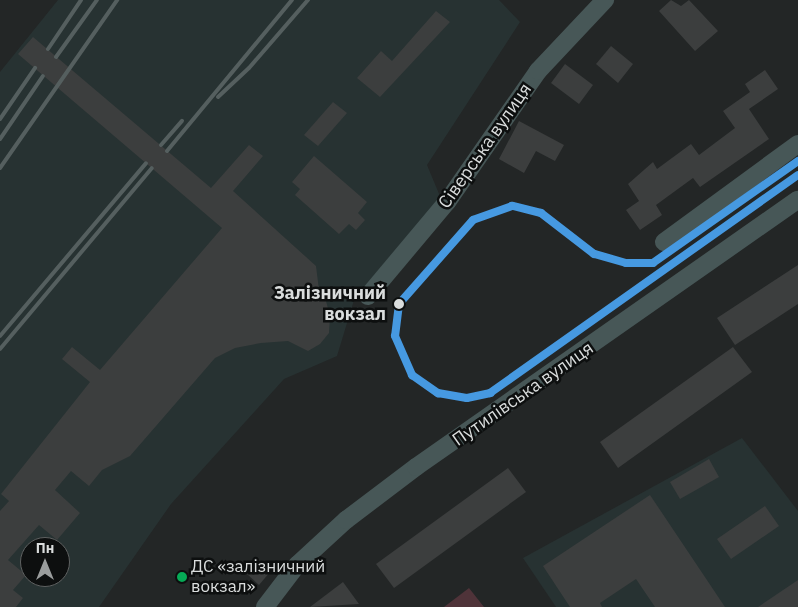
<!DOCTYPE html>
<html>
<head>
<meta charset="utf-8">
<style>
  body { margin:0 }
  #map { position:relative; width:798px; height:607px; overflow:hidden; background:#232626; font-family:"IBM Plex Sans",sans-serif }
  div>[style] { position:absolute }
  .built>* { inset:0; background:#273232 }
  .green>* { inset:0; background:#4f3339 }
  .building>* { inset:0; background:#3c3e3e }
  .minor>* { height:18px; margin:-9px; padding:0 9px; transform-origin:9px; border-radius:9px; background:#475757 }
  .rail>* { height:4px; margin:-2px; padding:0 2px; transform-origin:2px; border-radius:2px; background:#555f5f }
  .tram-1>* { height:8px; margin:-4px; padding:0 4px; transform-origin:4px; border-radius:4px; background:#4699e1 }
  .dots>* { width:14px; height:14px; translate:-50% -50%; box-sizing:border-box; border:2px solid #0d0f0f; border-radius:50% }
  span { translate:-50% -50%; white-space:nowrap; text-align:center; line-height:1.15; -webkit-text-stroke:5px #0d0f0f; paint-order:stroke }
  .bus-label { font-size:17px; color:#dadddd }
  .left { translate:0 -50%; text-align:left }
  .street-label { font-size:18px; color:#dadddd }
  .stop-label { font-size:18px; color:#dadddd; font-weight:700 }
  .right { translate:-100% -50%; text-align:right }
  .north { position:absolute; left:20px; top:537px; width:50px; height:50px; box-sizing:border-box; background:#0d0f0f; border:1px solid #5f6161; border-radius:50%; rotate:0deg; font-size:14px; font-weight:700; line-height:20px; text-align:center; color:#dadddd }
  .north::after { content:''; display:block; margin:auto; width:18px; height:22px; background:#9a9d9d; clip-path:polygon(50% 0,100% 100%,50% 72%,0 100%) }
</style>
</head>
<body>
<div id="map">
  <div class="built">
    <i style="clip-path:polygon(evenodd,58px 0,499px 0,520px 22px,427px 165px,442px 201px,354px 300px,337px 356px,284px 379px,171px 504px,99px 607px,0 607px,0 72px,58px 0,30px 547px,60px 547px,60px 577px,30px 577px,30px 547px)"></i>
    <i style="clip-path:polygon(742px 438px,798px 511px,798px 607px,556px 607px,523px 558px)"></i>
  </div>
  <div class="green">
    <i style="clip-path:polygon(469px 588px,484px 607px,444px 607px)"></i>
  </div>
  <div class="building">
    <i style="clip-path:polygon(671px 0,681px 6px,689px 0,718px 31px,695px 51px,659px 11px)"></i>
    <i style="clip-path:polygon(436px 11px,450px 22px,380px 97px,357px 78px,381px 51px,392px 61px)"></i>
    <i style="clip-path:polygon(33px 37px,211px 188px,249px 145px,263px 156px,233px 191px,316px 266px,319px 290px,326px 301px,330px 316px,329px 333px,320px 344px,308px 351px,288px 341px,261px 343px,235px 348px,215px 358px,130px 456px,102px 470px,89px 486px,71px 471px,55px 490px,80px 513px,57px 540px,39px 525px,8px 560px,26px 575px,13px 590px,23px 598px,16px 607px,0 607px,0 511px,9px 501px,1px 494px,90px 382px,62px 359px,72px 347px,100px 370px,222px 228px,18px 54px)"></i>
    <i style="clip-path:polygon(611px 46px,633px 64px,618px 83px,596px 64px)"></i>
    <i style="clip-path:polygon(565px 64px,593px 85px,579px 104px,551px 83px)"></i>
    <i style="clip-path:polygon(765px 70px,778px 89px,749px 109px,769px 139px,700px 187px,693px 178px,656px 205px,662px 215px,640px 230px,626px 210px,639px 201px,628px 184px,653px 162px,657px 169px,691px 144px,699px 155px,735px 128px,723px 111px,750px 92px,745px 84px)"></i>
    <i style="clip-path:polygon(333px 102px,347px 113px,318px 146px,304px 135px)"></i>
    <i style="clip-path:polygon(519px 121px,564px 145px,555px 161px,536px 151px,524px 173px,499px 159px)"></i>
    <i style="clip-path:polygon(314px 156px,367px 202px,358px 213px,365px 220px,356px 230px,349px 224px,339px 234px,295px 195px,300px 189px,292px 182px)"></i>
    <i style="clip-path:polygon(798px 265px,798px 304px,735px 345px,717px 318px)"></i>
    <i style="clip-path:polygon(733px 347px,752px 372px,618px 468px,600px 442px)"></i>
    <i style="clip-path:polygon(709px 459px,719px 477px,680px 499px,670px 482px)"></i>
    <i style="clip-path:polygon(508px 468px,526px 492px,394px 588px,376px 564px)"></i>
    <i style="clip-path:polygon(650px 495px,725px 607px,655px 607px,636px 579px,600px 603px,602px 607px,570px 607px,543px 566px)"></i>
    <i style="clip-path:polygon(765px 506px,779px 526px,731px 559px,717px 539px)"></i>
    <i style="clip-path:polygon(257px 561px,270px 572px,259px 585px,247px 574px)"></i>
    <i style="clip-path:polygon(798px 580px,798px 607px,758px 607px)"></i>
    <i style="clip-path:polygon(343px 582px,359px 604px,310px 607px)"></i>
  </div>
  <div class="minor">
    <i style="left:664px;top:242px;width:166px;rotate:-36.2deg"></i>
    <i style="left:368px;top:296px;width:123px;rotate:-50deg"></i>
    <i style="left:447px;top:202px;width:160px;rotate:-55.2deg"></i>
    <i style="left:538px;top:71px;width:98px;rotate:-46.7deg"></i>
    <i style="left:265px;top:607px;width:53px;rotate:-52.7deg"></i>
    <i style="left:297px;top:565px;width:67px;rotate:-42.6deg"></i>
    <i style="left:346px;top:520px;width:88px;rotate:-37.1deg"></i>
    <i style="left:416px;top:467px;width:466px;rotate:-35deg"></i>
  </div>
  <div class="rail">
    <i style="left:48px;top:49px;width:59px;rotate:-56deg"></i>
    <i style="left:56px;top:57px;width:70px;rotate:-54.3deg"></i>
    <i style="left:218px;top:97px;width:42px;rotate:-43.1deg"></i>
    <i style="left:249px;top:68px;width:90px;rotate:-49.1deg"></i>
    <i style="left:0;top:119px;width:62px;rotate:-55.5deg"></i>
    <i style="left:0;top:139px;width:76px;rotate:-55.7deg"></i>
    <i style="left:161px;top:145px;width:32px;rotate:-49deg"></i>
    <i style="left:167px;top:151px;width:196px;rotate:-50.4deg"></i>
    <i style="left:0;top:168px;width:205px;rotate:-55.1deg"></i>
    <i style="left:0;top:336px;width:226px;rotate:-49.8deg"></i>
    <i style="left:0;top:349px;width:236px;rotate:-50deg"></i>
  </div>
  <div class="tram-1">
    <i style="left:798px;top:161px;width:177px;rotate:144.9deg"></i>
    <i style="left:653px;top:263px;width:27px;rotate:180deg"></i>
    <i style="left:626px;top:263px;width:33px;rotate:-164deg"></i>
    <i style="left:594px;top:254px;width:67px;rotate:-142.3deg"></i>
    <i style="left:541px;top:213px;width:30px;rotate:-166deg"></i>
    <i style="left:512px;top:206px;width:41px;rotate:160.3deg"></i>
    <i style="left:473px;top:220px;width:112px;rotate:131.4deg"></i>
    <i style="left:399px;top:304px;width:32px;rotate:97deg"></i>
    <i style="left:395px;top:336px;width:43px;rotate:66.4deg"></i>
    <i style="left:412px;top:375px;width:32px;rotate:35deg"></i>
    <i style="left:438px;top:393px;width:29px;rotate:10deg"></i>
    <i style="left:467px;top:398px;width:24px;rotate:-12deg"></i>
    <i style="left:490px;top:393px;width:377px;rotate:-35.3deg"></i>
  </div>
  <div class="dots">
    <i style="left:399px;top:304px;background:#dadddd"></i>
    <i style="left:182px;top:577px;background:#06aa56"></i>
  </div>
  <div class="bus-label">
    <span class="left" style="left:191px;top:577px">ДС «залізничний<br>вокзал»</span>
  </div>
  <div class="street-label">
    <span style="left:485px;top:146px;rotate:-55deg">Сіверська вулиця</span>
    <span style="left:523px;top:394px;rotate:-35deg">Путилівська вулиця</span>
  </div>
  <div class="stop-label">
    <span class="right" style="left:386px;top:304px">Залізничний<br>вокзал</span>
  </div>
  <div class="north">Пн</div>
</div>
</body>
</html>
